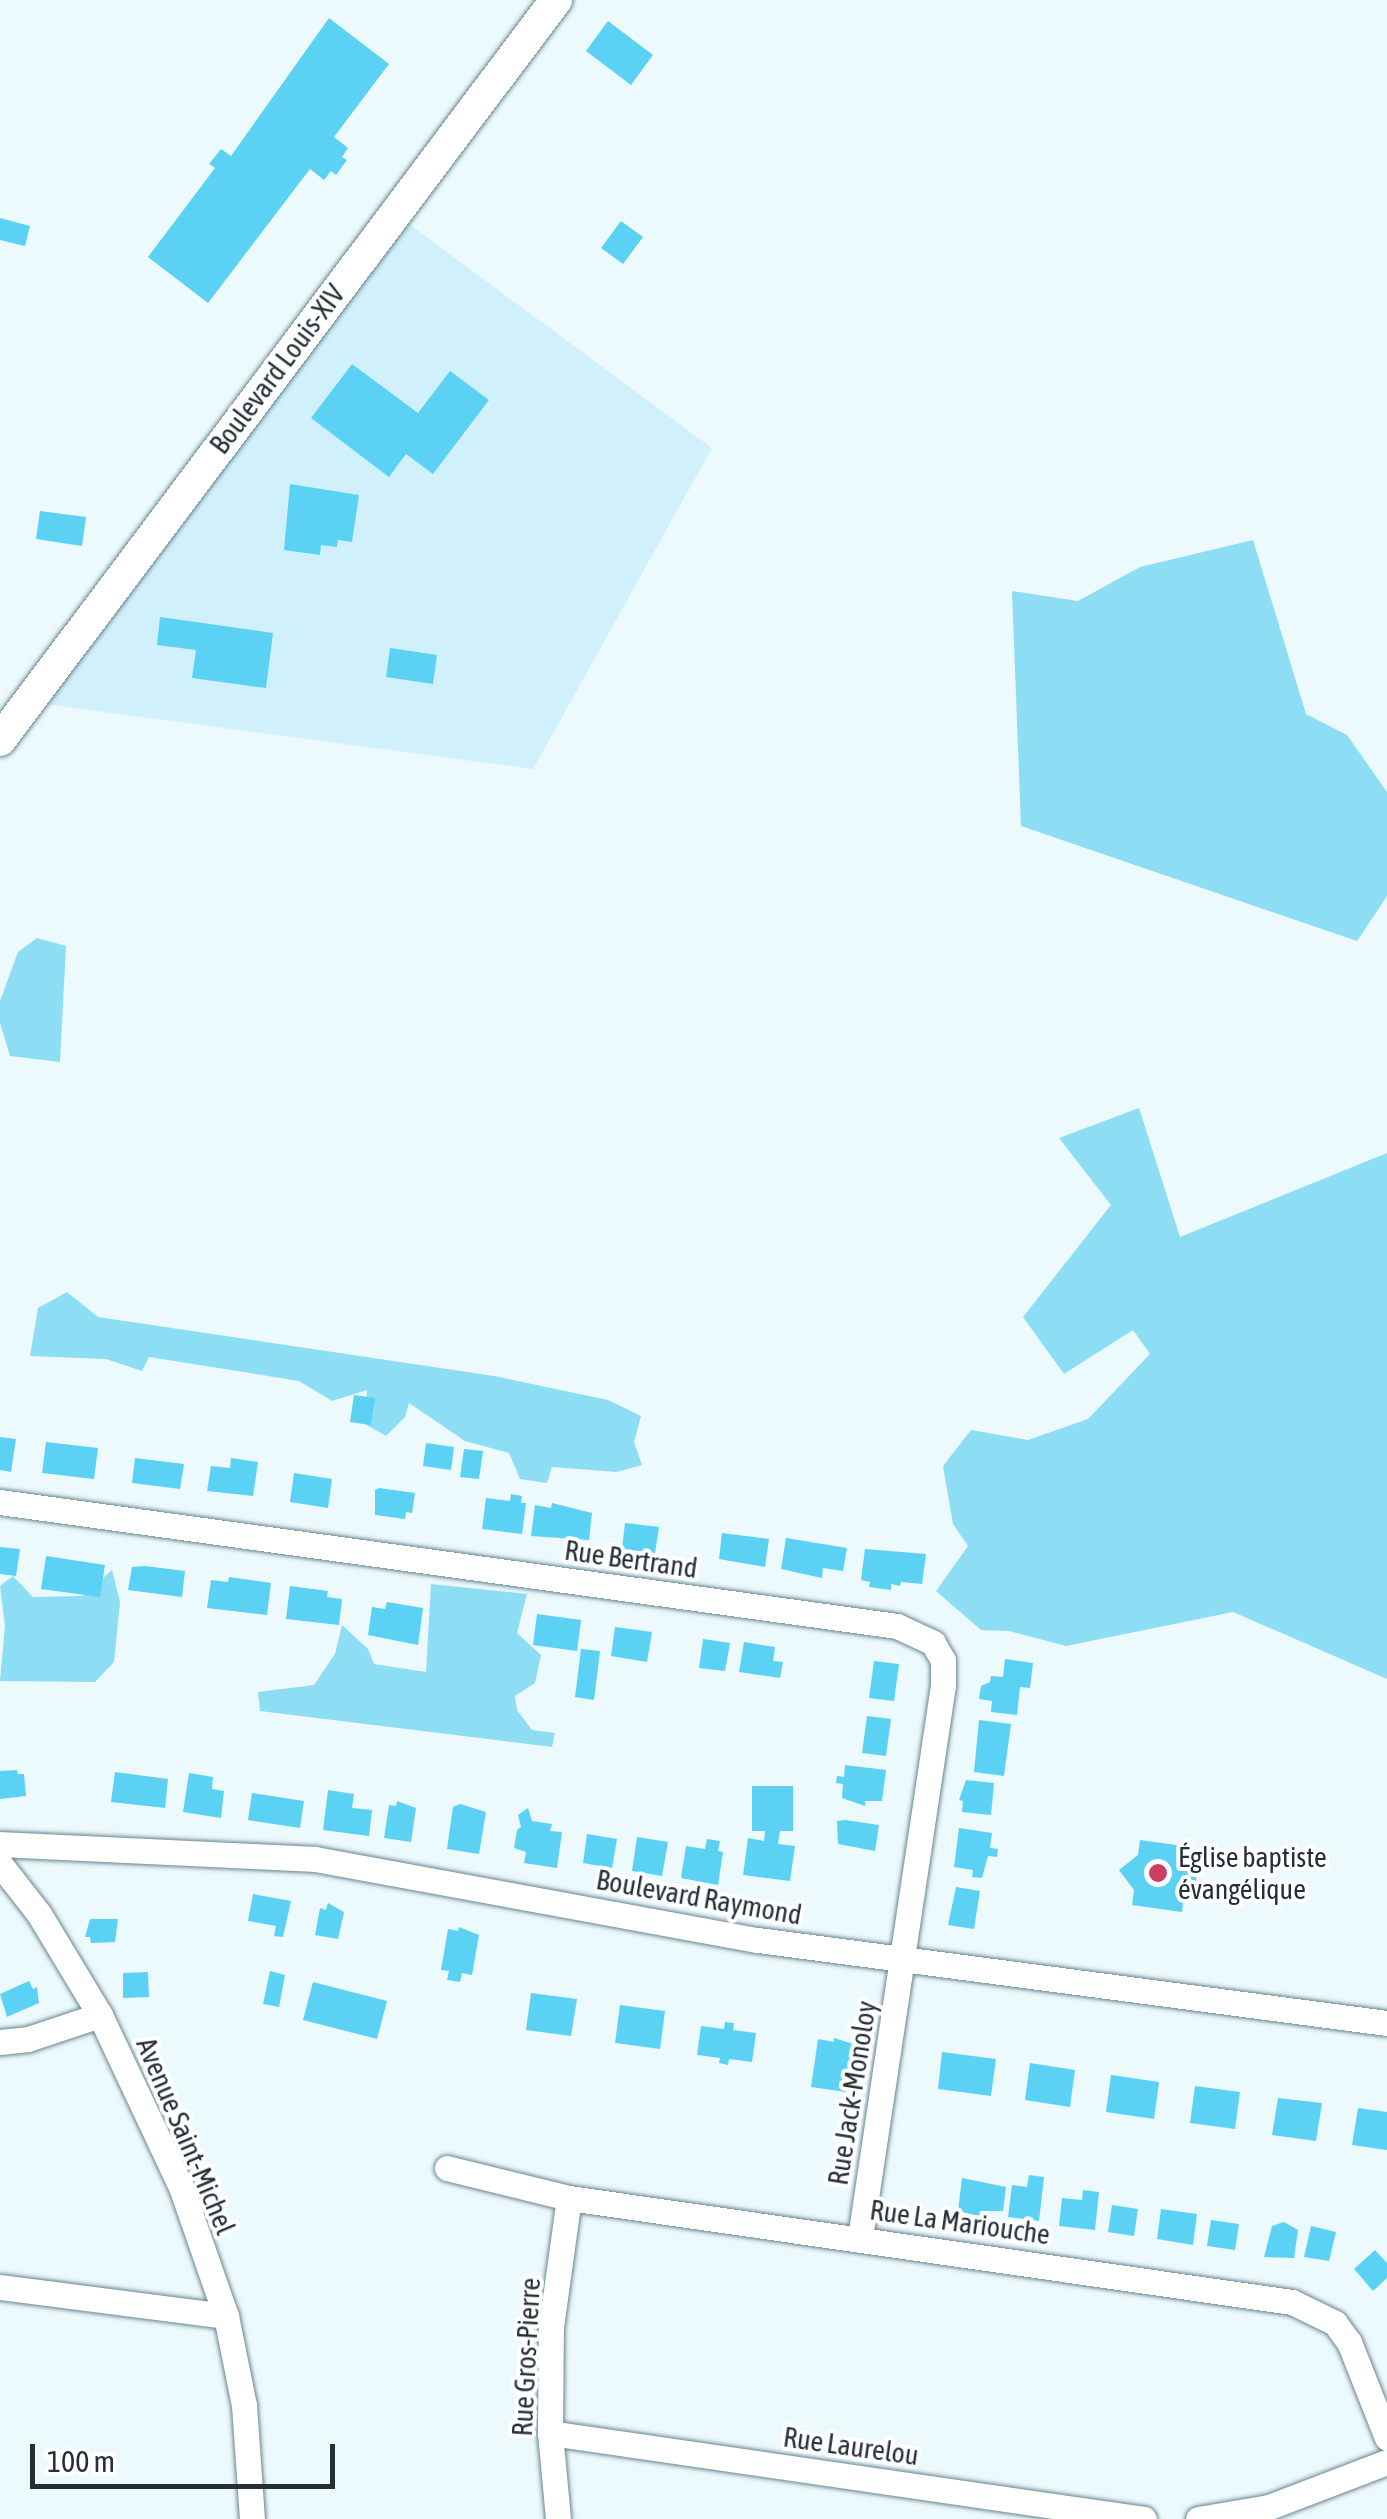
<!DOCTYPE html>
<html>
<head>
<meta charset="utf-8">
<style>
  body { margin:0 }
  #map { position:relative; width:1387px; height:2519px; overflow:hidden; background:#ecf9fd; font-family:"Asap Condensed",sans-serif }
  div>[style] { position:absolute }
  .built>* { inset:0; background:#d0f1fc }
  .green>* { inset:0; background:#8dddf5 }
  .building>* { inset:0; background:#5bd2f3 }
  .roads { filter:drop-shadow(0 0 2px #67858f) drop-shadow(0 0 2px #67858f) }
  .minor>* { height:25px; margin:-12.5px; padding:0 12.5px; transform-origin:12.5px; border-radius:12.5px; background:#fff }
  .major>* { height:32px; margin:-16px; padding:0 16px; transform-origin:16px; border-radius:16px; background:#fff }
  .dots>* { width:28px; height:28px; translate:-50% -50%; box-sizing:border-box; border:5px solid #fff; border-radius:50% }
  span { translate:-50% -50%; white-space:nowrap; text-align:center; line-height:1.15; -webkit-text-stroke:8px #fff; paint-order:stroke }
  .street-label { font-size:28px; color:#243034 }
  .poi-label { font-size:28px; color:#243034 }
  .left { translate:0 -50%; text-align:left }
  .scale { position:absolute; left:30px; top:2444px; width:305px; height:45px; box-sizing:border-box; border:5px solid #243034; border-top:0; padding-left:12px; font-size:30px; line-height:35px; white-space:nowrap; color:#243034; -webkit-text-stroke:8px #fff; paint-order:stroke }
</style>
</head>
<body>
<div id="map">
  <div class="built">
    <i style="clip-path:polygon(394px 213px,712px 448px,533px 769px,29px 702px)"></i>
  </div>
  <div class="green">
    <i style="clip-path:polygon(1253px 540px,1306px 714px,1347px 735px,1387px 792px,1387px 896px,1357px 941px,1021px 826px,1012px 591px,1078px 601px,1140px 567px)"></i>
    <i style="clip-path:polygon(37px 938px,66px 946px,60px 1062px,10px 1056px,0 1023px,0 1001px,18px 952px)"></i>
    <i style="clip-path:polygon(1139px 1108px,1180px 1237px,1387px 1153px,1387px 1679px,1233px 1612px,1066px 1646px,1009px 1631px,981px 1630px,936px 1591px,968px 1546px,953px 1524px,943px 1466px,971px 1430px,1028px 1440px,1088px 1419px,1150px 1354px,1133px 1330px,1064px 1374px,1023px 1317px,1111px 1205px,1059px 1138px)"></i>
    <i style="clip-path:polygon(67px 1292px,98px 1317px,494px 1376px,608px 1400px,641px 1416px,634px 1442px,642px 1465px,617px 1472px,552px 1467px,547px 1483px,520px 1479px,509px 1453px,465px 1441px,409px 1403px,405px 1417px,386px 1436px,365px 1424px,367px 1390px,332px 1401px,299px 1381px,149px 1357px,142px 1371px,106px 1359px,30px 1356px,38px 1308px)"></i>
    <i style="clip-path:polygon(112px 1570px,120px 1602px,114px 1662px,95px 1682px,0 1681px,5px 1626px,0 1586px,13px 1576px,33px 1597px,83px 1596px)"></i>
    <i style="clip-path:polygon(431px 1584px,527px 1594px,517px 1633px,541px 1655px,535px 1683px,515px 1696px,517px 1710px,532px 1730px,555px 1733px,552px 1747px,260px 1711px,258px 1692px,314px 1685px,335px 1654px,342px 1625px,368px 1649px,374px 1664px,426px 1672px)"></i>
  </div>
  <div class="building">
    <i style="clip-path:polygon(329px 18px,389px 64px,334px 137px,348px 148px,342px 157px,347px 160px,336px 175px,331px 171px,324px 180px,310px 169px,208px 303px,148px 257px,215px 168px,209px 164px,221px 149px,231px 156px)"></i>
    <i style="clip-path:polygon(608px 21px,653px 55px,631px 85px,586px 51px)"></i>
    <i style="clip-path:polygon(0 218px,30px 226px,25px 246px,0 240px)"></i>
    <i style="clip-path:polygon(621px 221px,643px 237px,623px 264px,601px 248px)"></i>
    <i style="clip-path:polygon(352px 364px,418px 413px,450px 371px,489px 400px,433px 474px,406px 454px,389px 477px,311px 418px)"></i>
    <i style="clip-path:polygon(290px 484px,359px 495px,352px 542px,338px 540px,337px 547px,321px 545px,320px 555px,284px 550px)"></i>
    <i style="clip-path:polygon(40px 511px,86px 517px,82px 546px,36px 539px)"></i>
    <i style="clip-path:polygon(160px 617px,273px 633px,266px 688px,192px 678px,196px 650px,157px 645px)"></i>
    <i style="clip-path:polygon(390px 648px,437px 655px,433px 684px,386px 677px)"></i>
    <i style="clip-path:polygon(354px 1395px,375px 1398px,371px 1425px,350px 1422px)"></i>
    <i style="clip-path:polygon(0 1437px,16px 1439px,11px 1472px,0 1470px)"></i>
    <i style="clip-path:polygon(46px 1442px,98px 1448px,94px 1479px,42px 1473px)"></i>
    <i style="clip-path:polygon(426px 1443px,454px 1447px,451px 1470px,423px 1466px)"></i>
    <i style="clip-path:polygon(464px 1449px,483px 1451px,479px 1479px,460px 1477px)"></i>
    <i style="clip-path:polygon(135px 1458px,184px 1464px,180px 1489px,132px 1483px)"></i>
    <i style="clip-path:polygon(231px 1458px,258px 1462px,253px 1496px,207px 1491px,211px 1466px,230px 1468px)"></i>
    <i style="clip-path:polygon(294px 1473px,332px 1479px,328px 1508px,290px 1502px)"></i>
    <i style="clip-path:polygon(379px 1488px,415px 1493px,412px 1513px,406px 1512px,405px 1519px,375px 1515px,375px 1490px)"></i>
    <i style="clip-path:polygon(511px 1494px,522px 1496px,521px 1503px,526px 1503px,522px 1534px,482px 1529px,486px 1498px,510px 1501px)"></i>
    <i style="clip-path:polygon(552px 1503px,592px 1513px,589px 1540px,531px 1536px,535px 1505px,551px 1508px)"></i>
    <i style="clip-path:polygon(625px 1523px,659px 1527px,655px 1553px,622px 1549px)"></i>
    <i style="clip-path:polygon(722px 1533px,769px 1539px,765px 1567px,719px 1559px)"></i>
    <i style="clip-path:polygon(786px 1538px,847px 1548px,843px 1571px,823px 1568px,822px 1578px,781px 1569px)"></i>
    <i style="clip-path:polygon(0 1547px,20px 1549px,16px 1576px,0 1574px)"></i>
    <i style="clip-path:polygon(865px 1549px,926px 1554px,922px 1584px,901px 1582px,900px 1586px,891px 1584px,891px 1590px,869px 1587px,870px 1582px,861px 1580px)"></i>
    <i style="clip-path:polygon(46px 1556px,105px 1565px,100px 1597px,41px 1589px)"></i>
    <i style="clip-path:polygon(145px 1566px,185px 1571px,182px 1597px,128px 1590px,132px 1567px)"></i>
    <i style="clip-path:polygon(229px 1577px,271px 1583px,267px 1615px,207px 1608px,211px 1580px,228px 1582px)"></i>
    <i style="clip-path:polygon(290px 1586px,328px 1591px,327px 1597px,342px 1599px,339px 1625px,286px 1619px)"></i>
    <i style="clip-path:polygon(387px 1602px,423px 1608px,418px 1645px,368px 1635px,372px 1607px,385px 1609px)"></i>
    <i style="clip-path:polygon(537px 1614px,581px 1620px,577px 1651px,533px 1645px)"></i>
    <i style="clip-path:polygon(615px 1627px,652px 1632px,647px 1662px,611px 1656px)"></i>
    <i style="clip-path:polygon(703px 1639px,730px 1643px,725px 1671px,699px 1668px)"></i>
    <i style="clip-path:polygon(744px 1642px,775px 1647px,773px 1661px,783px 1662px,780px 1678px,739px 1672px)"></i>
    <i style="clip-path:polygon(581px 1649px,600px 1651px,594px 1700px,575px 1697px)"></i>
    <i style="clip-path:polygon(1005px 1659px,1033px 1663px,1030px 1688px,1020px 1687px,1017px 1715px,991px 1712px,992px 1701px,979px 1699px,981px 1686px,990px 1682px,991px 1676px,1003px 1677px)"></i>
    <i style="clip-path:polygon(874px 1661px,899px 1664px,894px 1701px,869px 1698px)"></i>
    <i style="clip-path:polygon(867px 1716px,891px 1719px,886px 1756px,862px 1753px)"></i>
    <i style="clip-path:polygon(979px 1720px,1011px 1724px,1004px 1776px,974px 1772px)"></i>
    <i style="clip-path:polygon(845px 1765px,886px 1770px,882px 1801px,865px 1801px,865px 1806px,842px 1798px,843px 1784px,836px 1783px,837px 1776px,844px 1777px)"></i>
    <i style="clip-path:polygon(17px 1770px,18px 1774px,24px 1774px,26px 1796px,0 1799px,0 1771px)"></i>
    <i style="clip-path:polygon(115px 1772px,168px 1779px,165px 1808px,111px 1802px)"></i>
    <i style="clip-path:polygon(189px 1773px,213px 1777px,212px 1789px,224px 1791px,221px 1818px,183px 1812px)"></i>
    <i style="clip-path:polygon(966px 1780px,994px 1783px,991px 1815px,962px 1812px,963px 1801px,959px 1800px)"></i>
    <i style="clip-path:polygon(752px 1786px,793px 1786px,793px 1831px,780px 1831px,778px 1844px,795px 1846px,790px 1881px,743px 1875px,748px 1838px,764px 1841px,765px 1831px,752px 1831px)"></i>
    <i style="clip-path:polygon(328px 1790px,354px 1794px,352px 1808px,372px 1810px,369px 1836px,323px 1830px)"></i>
    <i style="clip-path:polygon(252px 1793px,304px 1801px,300px 1828px,248px 1820px)"></i>
    <i style="clip-path:polygon(397px 1801px,416px 1808px,411px 1842px,384px 1838px,389px 1805px,396px 1806px)"></i>
    <i style="clip-path:polygon(460px 1804px,486px 1812px,479px 1854px,447px 1849px,453px 1807px)"></i>
    <i style="clip-path:polygon(528px 1808px,532px 1821px,552px 1824px,550px 1831px,562px 1832px,557px 1868px,524px 1863px,526px 1852px,514px 1848px,517px 1830px,521px 1827px,518px 1815px)"></i>
    <i style="clip-path:polygon(845px 1820px,879px 1825px,875px 1851px,838px 1844px,837px 1821px)"></i>
    <i style="clip-path:polygon(959px 1828px,992px 1833px,990px 1848px,998px 1849px,997px 1857px,988px 1856px,982px 1878px,972px 1877px,973px 1870px,954px 1867px)"></i>
    <i style="clip-path:polygon(587px 1834px,617px 1839px,612px 1868px,583px 1863px)"></i>
    <i style="clip-path:polygon(637px 1837px,668px 1842px,662px 1876px,632px 1871px)"></i>
    <i style="clip-path:polygon(707px 1839px,720px 1841px,718px 1851px,723px 1852px,718px 1885px,681px 1878px,686px 1846px,705px 1849px)"></i>
    <i style="clip-path:polygon(1140px 1840px,1191px 1847px,1189px 1864px,1198px 1865px,1194px 1897px,1184px 1895px,1182px 1912px,1132px 1905px,1134px 1890px,1119px 1870px,1138px 1855px)"></i>
    <i style="clip-path:polygon(956px 1887px,980px 1891px,974px 1929px,948px 1925px)"></i>
    <i style="clip-path:polygon(253px 1894px,291px 1901px,283px 1937px,274px 1936px,276px 1926px,248px 1921px)"></i>
    <i style="clip-path:polygon(328px 1903px,344px 1912px,338px 1939px,315px 1935px,320px 1908px,326px 1910px)"></i>
    <i style="clip-path:polygon(90px 1919px,118px 1919px,115px 1942px,91px 1943px,90px 1937px,85px 1937px)"></i>
    <i style="clip-path:polygon(459px 1927px,479px 1935px,472px 1975px,462px 1973px,460px 1982px,447px 1980px,449px 1971px,441px 1970px,448px 1929px,458px 1931px)"></i>
    <i style="clip-path:polygon(270px 1971px,285px 1975px,279px 2007px,263px 2004px)"></i>
    <i style="clip-path:polygon(148px 1972px,149px 1997px,123px 1998px,123px 1973px)"></i>
    <i style="clip-path:polygon(29px 1981px,33px 1989px,37px 1987px,39px 2003px,7px 2017px,0 1994px)"></i>
    <i style="clip-path:polygon(313px 1982px,387px 2001px,377px 2039px,303px 2020px)"></i>
    <i style="clip-path:polygon(531px 1993px,577px 1999px,571px 2036px,526px 2030px)"></i>
    <i style="clip-path:polygon(620px 2005px,665px 2011px,660px 2049px,615px 2043px)"></i>
    <i style="clip-path:polygon(725px 2022px,734px 2023px,733px 2030px,756px 2033px,752px 2062px,729px 2059px,728px 2065px,719px 2063px,720px 2058px,697px 2055px,701px 2026px,724px 2029px)"></i>
    <i style="clip-path:polygon(834px 2038px,853px 2044px,846px 2092px,811px 2087px,818px 2039px,834px 2042px)"></i>
    <i style="clip-path:polygon(942px 2052px,996px 2059px,991px 2096px,938px 2089px)"></i>
    <i style="clip-path:polygon(1030px 2063px,1075px 2070px,1070px 2107px,1025px 2100px)"></i>
    <i style="clip-path:polygon(1111px 2075px,1159px 2082px,1154px 2119px,1106px 2112px)"></i>
    <i style="clip-path:polygon(1195px 2086px,1240px 2092px,1235px 2129px,1190px 2123px)"></i>
    <i style="clip-path:polygon(1278px 2098px,1322px 2103px,1316px 2141px,1272px 2135px)"></i>
    <i style="clip-path:polygon(1358px 2108px,1387px 2112px,1387px 2150px,1352px 2145px)"></i>
    <i style="clip-path:polygon(1029px 2175px,1044px 2177px,1039px 2221px,1008px 2217px,1012px 2185px,1027px 2187px)"></i>
    <i style="clip-path:polygon(962px 2178px,1006px 2187px,1003px 2211px,980px 2211px,979px 2216px,958px 2211px)"></i>
    <i style="clip-path:polygon(1083px 2190px,1099px 2192px,1095px 2230px,1059px 2226px,1062px 2198px,1082px 2200px)"></i>
    <i style="clip-path:polygon(1112px 2205px,1138px 2209px,1134px 2236px,1108px 2232px)"></i>
    <i style="clip-path:polygon(1161px 2209px,1197px 2214px,1193px 2245px,1157px 2239px)"></i>
    <i style="clip-path:polygon(1211px 2220px,1239px 2224px,1235px 2250px,1207px 2246px)"></i>
    <i style="clip-path:polygon(1284px 2222px,1298px 2230px,1294px 2258px,1264px 2257px,1272px 2226px)"></i>
    <i style="clip-path:polygon(1311px 2226px,1336px 2232px,1329px 2261px,1304px 2257px)"></i>
    <i style="clip-path:polygon(1375px 2250px,1387px 2263px,1387px 2278px,1373px 2291px,1354px 2269px)"></i>
  </div>
  <div class="roads">
    <div class="minor">
      <i style="left:0;top:1502px;width:906px;rotate:7.87deg"></i>
      <i style="left:897px;top:1626px;width:40px;rotate:25deg"></i>
      <i style="left:933px;top:1643px;width:20px;rotate:60deg"></i>
      <i style="left:943px;top:1660px;width:25px;rotate:90deg"></i>
      <i style="left:943px;top:1685px;width:559px;rotate:98.54deg"></i>
      <i style="left:0;top:1844px;width:315px;rotate:2.7deg"></i>
      <i style="left:315px;top:1859px;width:450px;rotate:10.4deg"></i>
      <i style="left:758px;top:1940px;width:634px;rotate:7.52deg"></i>
      <i style="left:0;top:1864px;width:63px;rotate:52deg"></i>
      <i style="left:39px;top:1914px;width:118px;rotate:58.9deg"></i>
      <i style="left:100px;top:2015px;width:190px;rotate:64.8deg"></i>
      <i style="left:181px;top:2187px;width:137px;rotate:70.8deg"></i>
      <i style="left:226px;top:2316px;width:91px;rotate:78.6deg"></i>
      <i style="left:244px;top:2405px;width:114px;rotate:86deg"></i>
      <i style="left:0;top:2042px;width:28px;rotate:-6deg"></i>
      <i style="left:28px;top:2039px;width:76px;rotate:-18.4deg"></i>
      <i style="left:447px;top:2168px;width:126px;rotate:13.8deg"></i>
      <i style="left:569px;top:2198px;width:730px;rotate:8.19deg"></i>
      <i style="left:1292px;top:2302px;width:48px;rotate:26deg"></i>
      <i style="left:1335px;top:2323px;width:24px;rotate:54deg"></i>
      <i style="left:1349px;top:2342px;width:103px;rotate:68.4deg"></i>
      <i style="left:0;top:2287px;width:228px;rotate:7.3deg"></i>
      <i style="left:550px;top:2433px;width:600px;rotate:8.24deg"></i>
      <i style="left:558px;top:2519px;width:86px;rotate:-95.3deg"></i>
      <i style="left:550px;top:2433px;width:106px;rotate:-89.5deg"></i>
      <i style="left:551px;top:2327px;width:130px;rotate:-82.1deg"></i>
      <i style="left:1198px;top:2519px;width:72px;rotate:-9.6deg"></i>
      <i style="left:1269px;top:2507px;width:126px;rotate:-20.9deg"></i>
    </div>
    <div class="major">
      <i style="left:0;top:740px;width:926px;rotate:-53.08deg"></i>
    </div>
  </div>
  <div class="dots">
    <i style="left:1158px;top:1873px;background:#cb3d63"></i>
  </div>
  <div class="street-label">
    <span style="left:277px;top:369px;rotate:-53deg">Boulevard Louis-XIV</span>
    <span style="left:631px;top:1559px;rotate:8deg">Rue Bertrand</span>
    <span style="left:699px;top:1897px;rotate:10deg">Boulevard Raymond</span>
    <span style="left:852px;top:2093px;rotate:-81deg">Rue Jack-Monoloy</span>
    <span style="left:186px;top:2136px;rotate:67deg">Avenue Saint-Michel</span>
    <span style="left:960px;top:2222px;rotate:8deg">Rue La Mariouche</span>
    <span style="left:526px;top:2357px;rotate:-87deg">Rue Gros-Pierre</span>
    <span style="left:851px;top:2446px;rotate:8deg">Rue Laurelou</span>
  </div>
  <div class="poi-label">
    <span class="left" style="left:1178px;top:1873px">Église baptiste<br>évangélique</span>
  </div>
  <div class="scale">100 m</div>
</div>
</body>
</html>
